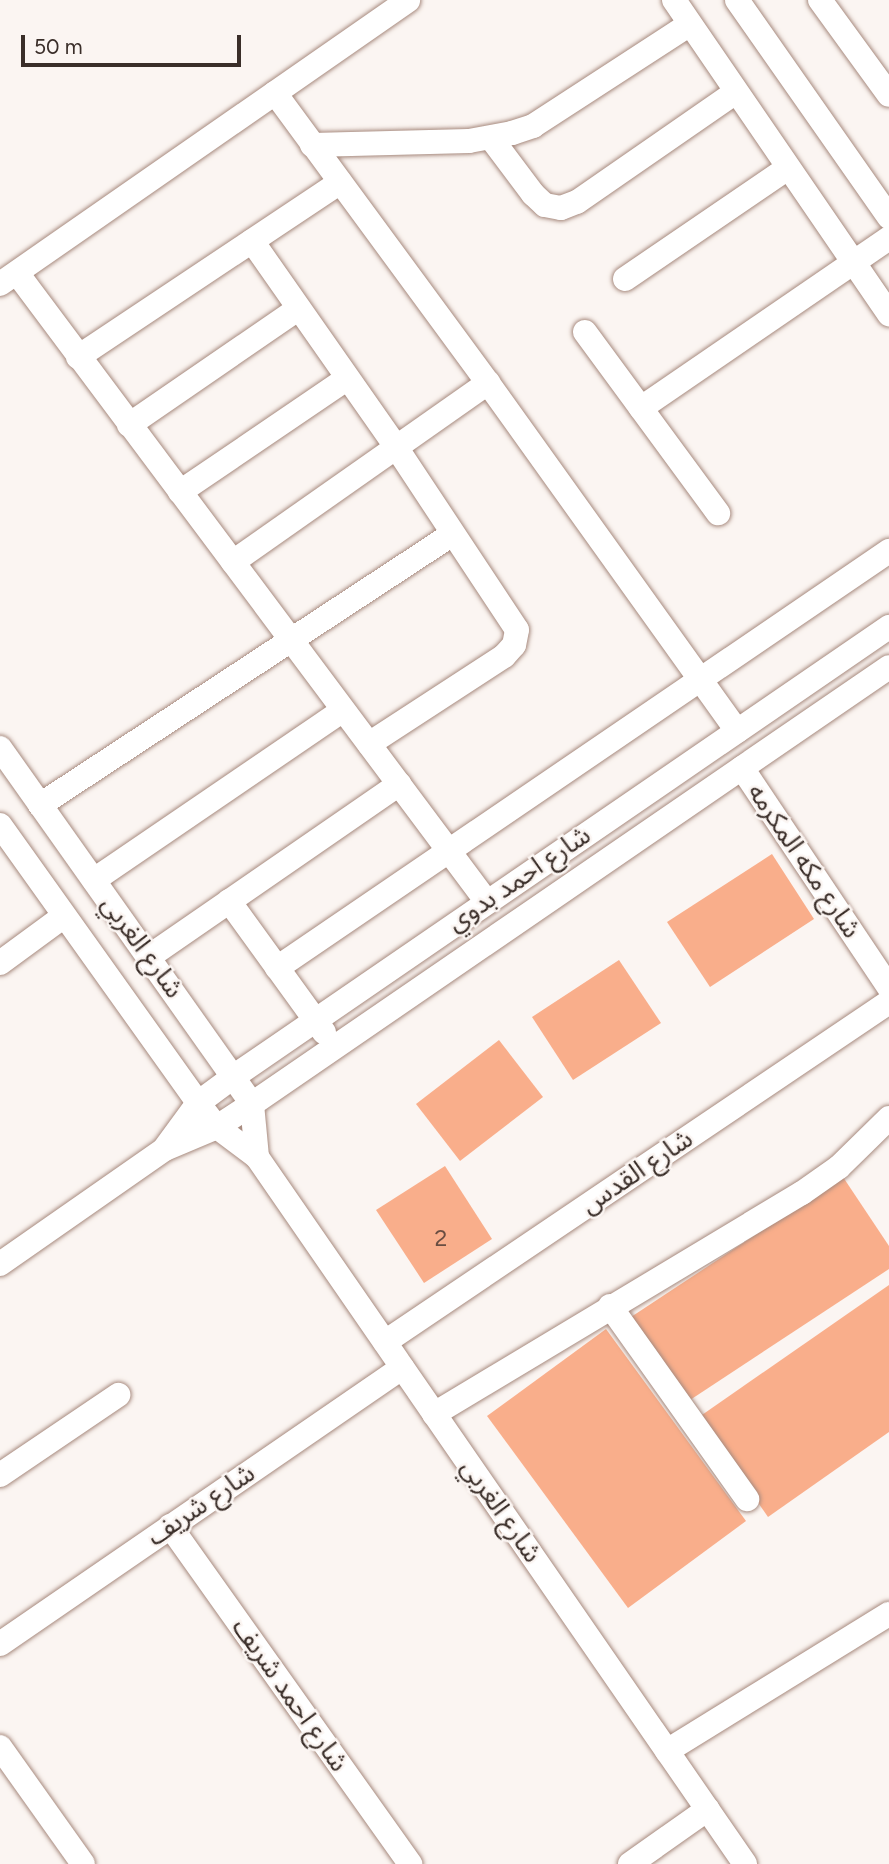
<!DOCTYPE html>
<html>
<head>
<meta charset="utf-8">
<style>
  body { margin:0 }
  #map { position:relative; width:889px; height:1864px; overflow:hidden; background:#fbf5f2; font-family:Figtree,"Noto Sans Arabic",sans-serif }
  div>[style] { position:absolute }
  .building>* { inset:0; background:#f9ae8b }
  .roads { filter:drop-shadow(0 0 2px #a78a7e) drop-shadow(0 0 2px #a78a7e) }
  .minor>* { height:24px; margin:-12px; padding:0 12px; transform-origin:12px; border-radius:12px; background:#fff }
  span { translate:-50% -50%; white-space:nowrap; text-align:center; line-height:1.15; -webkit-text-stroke:5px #fbf5f2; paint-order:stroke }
  .number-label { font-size:23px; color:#6a4e42 }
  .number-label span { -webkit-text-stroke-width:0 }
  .street-label { font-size:26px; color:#3a2e29 }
  .scale { position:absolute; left:21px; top:35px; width:220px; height:32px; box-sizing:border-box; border:4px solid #3a2e29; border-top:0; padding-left:9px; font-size:21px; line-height:24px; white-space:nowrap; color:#3a2e29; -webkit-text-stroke:5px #fbf5f2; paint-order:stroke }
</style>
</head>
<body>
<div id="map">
  <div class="building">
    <i style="clip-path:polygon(772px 854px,814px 919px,710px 987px,667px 922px)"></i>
    <i style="clip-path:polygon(619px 960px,661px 1023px,573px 1080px,532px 1017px)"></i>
    <i style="clip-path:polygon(499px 1040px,543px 1097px,460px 1161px,416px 1104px)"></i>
    <i style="clip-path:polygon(445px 1166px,492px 1239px,424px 1283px,376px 1210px)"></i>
    <i style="clip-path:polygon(843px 1177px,889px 1246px,889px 1269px,687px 1402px,631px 1317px)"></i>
    <i style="clip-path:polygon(889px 1285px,889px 1432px,768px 1517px,699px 1417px)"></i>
    <i style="clip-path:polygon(606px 1329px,746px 1521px,628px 1608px,487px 1416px)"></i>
  </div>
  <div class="roads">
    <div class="minor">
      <i style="left:674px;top:0;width:381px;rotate:55.6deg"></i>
      <i style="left:737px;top:0;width:265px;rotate:55deg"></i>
      <i style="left:820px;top:0;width:117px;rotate:54deg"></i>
      <i style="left:275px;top:93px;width:360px;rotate:53.7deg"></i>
      <i style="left:488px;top:383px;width:428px;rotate:54.4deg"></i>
      <i style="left:491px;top:138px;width:70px;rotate:53.1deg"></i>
      <i style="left:533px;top:194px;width:16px;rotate:43deg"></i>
      <i style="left:545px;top:205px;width:16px;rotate:11deg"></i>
      <i style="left:561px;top:208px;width:17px;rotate:-21deg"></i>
      <i style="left:577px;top:202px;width:193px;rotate:-34.7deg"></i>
      <i style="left:312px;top:145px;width:157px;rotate:-1.5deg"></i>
      <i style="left:469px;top:141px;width:44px;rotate:-10.5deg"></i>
      <i style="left:512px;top:133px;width:22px;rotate:-18deg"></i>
      <i style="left:533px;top:126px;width:187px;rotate:-33deg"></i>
      <i style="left:252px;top:241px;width:251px;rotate:55deg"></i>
      <i style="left:396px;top:447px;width:219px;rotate:56.5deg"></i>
      <i style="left:517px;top:630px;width:15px;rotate:101deg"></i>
      <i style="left:514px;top:645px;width:15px;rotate:132deg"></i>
      <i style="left:504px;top:656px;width:161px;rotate:146.9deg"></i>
      <i style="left:17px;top:273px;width:785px;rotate:53.23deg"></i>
      <i style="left:625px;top:279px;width:197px;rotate:-34.3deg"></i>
      <i style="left:0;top:284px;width:497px;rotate:-34.8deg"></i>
      <i style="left:585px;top:332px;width:225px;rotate:53.7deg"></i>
      <i style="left:78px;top:357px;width:315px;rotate:-33.7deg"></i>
      <i style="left:641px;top:408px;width:301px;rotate:-34.4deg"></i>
      <i style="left:129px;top:425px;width:205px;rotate:-34.5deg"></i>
      <i style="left:180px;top:492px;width:201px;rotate:-34.2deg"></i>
      <i style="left:233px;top:562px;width:312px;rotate:-35.1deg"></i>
      <i style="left:0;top:748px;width:436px;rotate:54.7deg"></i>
      <i style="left:252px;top:1104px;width:53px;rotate:84.6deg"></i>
      <i style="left:742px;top:768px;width:265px;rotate:56.2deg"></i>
      <i style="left:40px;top:805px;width:494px;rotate:-33.3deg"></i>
      <i style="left:0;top:825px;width:341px;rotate:54.5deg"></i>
      <i style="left:198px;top:1103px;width:31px;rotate:52deg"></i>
      <i style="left:217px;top:1127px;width:50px;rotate:36.9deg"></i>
      <i style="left:257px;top:1157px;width:859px;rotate:55.38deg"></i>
      <i style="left:94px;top:880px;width:301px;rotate:-34.3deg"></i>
      <i style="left:229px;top:901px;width:162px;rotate:54.1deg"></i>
      <i style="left:150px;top:956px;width:303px;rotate:-34.6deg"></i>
      <i style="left:0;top:963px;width:79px;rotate:-36.3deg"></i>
      <i style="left:277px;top:968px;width:741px;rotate:-34.27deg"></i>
      <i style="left:165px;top:1148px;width:56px;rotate:-53.7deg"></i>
      <i style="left:198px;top:1103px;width:44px;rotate:-36.6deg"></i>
      <i style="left:233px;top:1077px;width:796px;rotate:-34.45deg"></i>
      <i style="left:0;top:1264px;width:201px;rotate:-34.9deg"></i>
      <i style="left:165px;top:1149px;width:56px;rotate:-22.9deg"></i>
      <i style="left:217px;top:1127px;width:42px;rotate:-33.3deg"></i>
      <i style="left:252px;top:1104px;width:772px;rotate:-34.45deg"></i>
      <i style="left:610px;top:1306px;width:237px;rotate:54.6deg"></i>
      <i style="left:385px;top:1342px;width:608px;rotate:-34deg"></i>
      <i style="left:434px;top:1414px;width:429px;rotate:-31deg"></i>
      <i style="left:802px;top:1193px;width:45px;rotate:-35.1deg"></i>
      <i style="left:839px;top:1167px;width:70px;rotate:-44.4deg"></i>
      <i style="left:0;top:1475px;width:143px;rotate:-34.1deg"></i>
      <i style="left:170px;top:1526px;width:415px;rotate:54.6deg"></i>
      <i style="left:0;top:1644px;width:488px;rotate:-34.5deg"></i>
      <i style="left:0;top:1747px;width:143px;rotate:54.6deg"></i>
      <i style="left:667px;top:1751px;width:261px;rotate:-31.7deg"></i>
      <i style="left:630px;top:1864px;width:95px;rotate:-35.2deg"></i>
    </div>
  </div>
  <div class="number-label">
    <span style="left:441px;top:1238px">2</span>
  </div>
  <div class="street-label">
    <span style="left:804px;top:861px;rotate:56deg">شارع مكه المكرمه</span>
    <span style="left:519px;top:879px;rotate:-34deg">شارع احمد بدوي</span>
    <span style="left:142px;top:947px;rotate:54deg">شارع الغربي</span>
    <span style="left:637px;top:1172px;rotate:-34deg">شارع القدس</span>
    <span style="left:201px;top:1505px;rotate:-34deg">شارع شريف</span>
    <span style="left:501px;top:1511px;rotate:55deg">شارع الغربي</span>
    <span style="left:290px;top:1695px;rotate:55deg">شارع احمد شريف</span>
  </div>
  <div class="scale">50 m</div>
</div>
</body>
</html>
